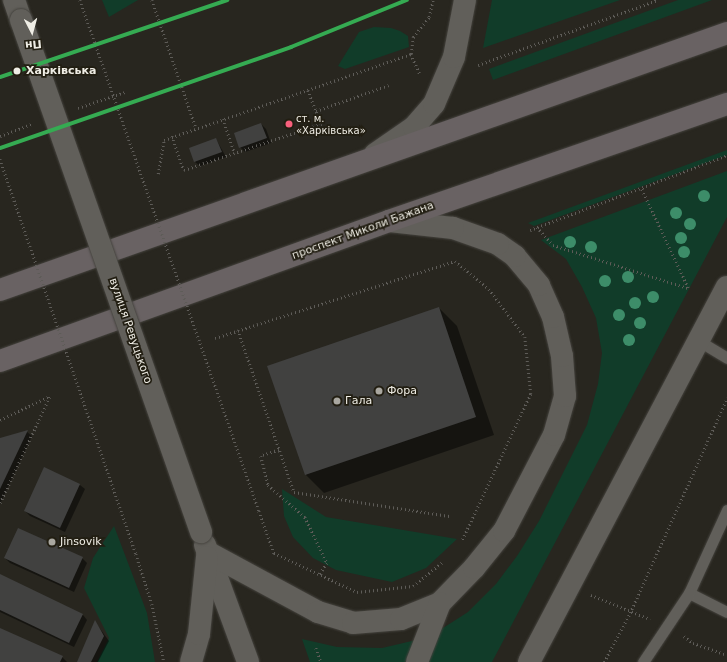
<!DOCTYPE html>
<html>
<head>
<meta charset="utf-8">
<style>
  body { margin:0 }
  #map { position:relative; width:727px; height:662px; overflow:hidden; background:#28261f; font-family:"DejaVu Sans",sans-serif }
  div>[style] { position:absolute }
  .green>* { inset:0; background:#113c29 }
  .shadow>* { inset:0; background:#0007 }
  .building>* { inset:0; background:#414140 }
  .path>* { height:2.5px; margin-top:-1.25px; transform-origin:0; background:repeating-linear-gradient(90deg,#5e5c58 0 1px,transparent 0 4px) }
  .roads { filter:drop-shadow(0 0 1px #45433e) drop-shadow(0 0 1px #45433e) }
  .lane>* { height:11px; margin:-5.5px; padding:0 5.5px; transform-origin:5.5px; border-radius:5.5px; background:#615f5a }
  .secondary>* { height:22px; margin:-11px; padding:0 11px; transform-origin:11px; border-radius:11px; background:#615f5a }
  .highway>* { height:22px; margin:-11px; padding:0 11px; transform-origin:11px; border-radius:11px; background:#696263 }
  .path-bridge>* { height:2.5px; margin-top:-1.25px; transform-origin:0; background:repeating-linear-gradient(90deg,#5e5c58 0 1px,transparent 0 4px) }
  .bridges { filter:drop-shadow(0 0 1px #45433e) drop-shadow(0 0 1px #45433e) }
  .secondary-bridge>* { height:22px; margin:-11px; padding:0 11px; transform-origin:11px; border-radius:11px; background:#615f5a }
  .metro-1>* { height:4px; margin:-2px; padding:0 2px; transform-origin:2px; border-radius:2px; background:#35ab52 }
  .trees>* { width:12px; height:12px; margin:-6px; border-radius:50%; background:#3d8d69 }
  .dots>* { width:11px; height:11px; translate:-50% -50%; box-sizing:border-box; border:2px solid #221e12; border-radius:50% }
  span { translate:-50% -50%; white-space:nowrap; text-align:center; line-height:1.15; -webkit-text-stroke:3.5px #221e12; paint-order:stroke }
  .bus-label { font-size:10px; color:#efede5 }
  .left { translate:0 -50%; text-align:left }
  .stop-label { font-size:11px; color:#efede5; font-weight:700 }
  .street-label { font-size:11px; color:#efede5 }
  .poi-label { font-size:11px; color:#efede5 }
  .north { position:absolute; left:12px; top:12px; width:40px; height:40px; -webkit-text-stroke:3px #221e12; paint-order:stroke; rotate:174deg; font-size:11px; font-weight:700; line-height:16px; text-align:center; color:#efede5 }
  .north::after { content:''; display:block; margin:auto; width:14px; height:18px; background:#efede5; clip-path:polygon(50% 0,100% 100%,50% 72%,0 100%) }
</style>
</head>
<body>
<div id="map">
  <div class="green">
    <i style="clip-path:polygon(102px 0,138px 0,109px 17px)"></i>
    <i style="clip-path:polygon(492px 0,620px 0,483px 48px)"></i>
    <i style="clip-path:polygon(678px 0,712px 0,493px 80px,489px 69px)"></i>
    <i style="clip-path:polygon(374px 27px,391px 28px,400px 31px,408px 36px,409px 47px,345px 69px,338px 66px,359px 32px)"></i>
    <i style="clip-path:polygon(727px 150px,727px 155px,534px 226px,528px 223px)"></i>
    <i style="clip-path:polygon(727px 171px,727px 217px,492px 662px,310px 662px,302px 639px,337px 647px,382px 648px,429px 637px,468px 612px,496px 584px,517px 556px,539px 521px,587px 425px,598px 384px,602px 353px,596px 318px,582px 287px,566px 259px,541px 240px)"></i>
    <i style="clip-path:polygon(282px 489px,326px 517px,457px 539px,426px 568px,392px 582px,336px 570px,313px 558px,293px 537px,284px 516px)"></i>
    <i style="clip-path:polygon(114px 526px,147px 613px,155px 662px,97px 662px,109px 638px,84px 588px,93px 558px)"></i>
  </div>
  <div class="shadow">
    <i style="clip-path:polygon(261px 124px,266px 129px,271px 143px,245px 152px,240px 147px)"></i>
    <i style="clip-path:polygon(216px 139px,226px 157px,200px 166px,195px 162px)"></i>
    <i style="clip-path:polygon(439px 308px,457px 326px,494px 435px,324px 493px,306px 475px)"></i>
    <i style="clip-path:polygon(27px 432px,32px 436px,0 504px,0 439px)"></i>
    <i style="clip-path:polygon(80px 485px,85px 489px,65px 532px,30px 516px,25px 511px)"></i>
    <i style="clip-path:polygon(5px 558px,82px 558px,87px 563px,74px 592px,10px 563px)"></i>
    <i style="clip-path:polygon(0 575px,83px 615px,87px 620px,74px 647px,0 612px)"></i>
    <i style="clip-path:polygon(95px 622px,109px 641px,98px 662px,78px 662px)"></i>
    <i style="clip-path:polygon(0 629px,62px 657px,67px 662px,0 662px)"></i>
  </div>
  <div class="building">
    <i style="clip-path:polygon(261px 123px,267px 138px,239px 148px,234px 133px)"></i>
    <i style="clip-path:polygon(216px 138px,222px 152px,194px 162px,189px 148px)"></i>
    <i style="clip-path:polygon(439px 307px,476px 417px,305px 475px,267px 366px)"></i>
    <i style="clip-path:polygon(28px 430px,0 489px,0 438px)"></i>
    <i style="clip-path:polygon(44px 467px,80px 484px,60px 528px,24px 511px)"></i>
    <i style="clip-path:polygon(18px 528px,83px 557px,69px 588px,4px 558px)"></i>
    <i style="clip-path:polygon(0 574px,83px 614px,69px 643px,0 610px)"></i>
    <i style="clip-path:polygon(95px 620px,104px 636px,91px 662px,77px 662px)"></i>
    <i style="clip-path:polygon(0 628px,63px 656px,60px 662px,0 662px)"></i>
  </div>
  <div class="path">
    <i style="left:152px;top:0;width:135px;rotate:71deg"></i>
    <i style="left:411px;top:54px;width:17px;rotate:-83deg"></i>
    <i style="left:413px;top:37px;width:26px;rotate:-51deg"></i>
    <i style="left:429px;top:17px;width:17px;rotate:-77deg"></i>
    <i style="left:478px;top:65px;width:191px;rotate:-19.9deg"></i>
    <i style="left:308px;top:90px;width:22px;rotate:69deg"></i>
    <i style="left:316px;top:111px;width:77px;rotate:-19.6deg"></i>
    <i style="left:78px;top:108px;width:50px;rotate:-18.8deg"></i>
    <i style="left:223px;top:119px;width:36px;rotate:71deg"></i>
    <i style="left:0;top:136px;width:34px;rotate:-21deg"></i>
    <i style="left:172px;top:136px;width:36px;rotate:71deg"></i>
    <i style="left:184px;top:170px;width:145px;rotate:-18.6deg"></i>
    <i style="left:321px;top:124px;width:14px;rotate:-111deg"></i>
    <i style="left:158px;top:174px;width:35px;rotate:-80deg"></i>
    <i style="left:164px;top:140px;width:262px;rotate:-19.2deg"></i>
    <i style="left:411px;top:54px;width:22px;rotate:66deg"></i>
    <i style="left:537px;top:227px;width:24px;rotate:48deg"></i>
    <i style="left:553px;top:245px;width:142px;rotate:17.7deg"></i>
    <i style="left:688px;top:288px;width:110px;rotate:-115.2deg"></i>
    <i style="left:530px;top:230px;width:211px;rotate:-20.8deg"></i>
    <i style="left:238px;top:330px;width:171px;rotate:70.9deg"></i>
    <i style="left:294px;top:492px;width:157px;rotate:8.8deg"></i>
    <i style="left:215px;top:338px;width:252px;rotate:-17.8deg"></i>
    <i style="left:455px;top:261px;width:44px;rotate:39.5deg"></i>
    <i style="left:489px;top:289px;width:60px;rotate:53.1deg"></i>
    <i style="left:525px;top:337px;width:57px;rotate:84deg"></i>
    <i style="left:531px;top:394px;width:162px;rotate:115.1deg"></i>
    <i style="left:0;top:420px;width:55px;rotate:-25.6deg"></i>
    <i style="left:279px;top:450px;width:19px;rotate:162deg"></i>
    <i style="left:261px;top:456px;width:30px;rotate:76deg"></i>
    <i style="left:268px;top:485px;width:49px;rotate:40.9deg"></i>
    <i style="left:305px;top:517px;width:51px;rotate:64.4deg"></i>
    <i style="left:327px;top:563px;width:15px;rotate:122deg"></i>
    <i style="left:0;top:503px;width:118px;rotate:-65deg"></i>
    <i style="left:259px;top:511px;width:45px;rotate:70.3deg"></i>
    <i style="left:274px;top:553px;width:92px;rotate:25.2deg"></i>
    <i style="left:357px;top:592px;width:56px;rotate:-6.1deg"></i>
    <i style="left:413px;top:586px;width:38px;rotate:-39deg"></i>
    <i style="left:136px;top:554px;width:52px;rotate:72.3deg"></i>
    <i style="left:152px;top:604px;width:59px;rotate:78.3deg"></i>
    <i style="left:591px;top:595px;width:64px;rotate:22.1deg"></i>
    <i style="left:684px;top:636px;width:11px;rotate:38deg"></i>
    <i style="left:693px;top:643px;width:36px;rotate:19deg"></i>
    <i style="left:316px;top:648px;width:15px;rotate:70deg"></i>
    <i style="left:604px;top:662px;width:55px;rotate:-62deg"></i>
    <i style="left:630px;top:613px;width:236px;rotate:-65.7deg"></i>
  </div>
  <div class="roads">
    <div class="lane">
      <i style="left:699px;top:341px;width:33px;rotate:31deg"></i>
      <i style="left:727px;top:510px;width:91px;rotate:114.6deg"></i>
      <i style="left:689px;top:593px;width:42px;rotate:26.6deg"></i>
      <i style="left:643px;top:662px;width:83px;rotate:-56.3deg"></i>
    </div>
    <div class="secondary">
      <i style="left:14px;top:0;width:21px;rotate:71deg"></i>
      <i style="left:375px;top:154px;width:47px;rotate:-34.7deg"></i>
      <i style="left:414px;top:127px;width:30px;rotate:-49deg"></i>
      <i style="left:434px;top:104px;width:51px;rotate:-66.9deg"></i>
      <i style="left:454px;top:57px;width:58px;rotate:-79.1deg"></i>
      <i style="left:205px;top:545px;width:125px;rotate:69.8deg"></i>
      <i style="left:207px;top:552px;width:126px;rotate:28.4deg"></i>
      <i style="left:318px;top:612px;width:37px;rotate:17deg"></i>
      <i style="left:353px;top:623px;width:48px;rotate:-4.8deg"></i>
      <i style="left:401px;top:619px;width:42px;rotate:-22.3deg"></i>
      <i style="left:440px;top:603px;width:49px;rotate:-45.8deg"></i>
      <i style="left:474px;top:568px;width:48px;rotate:-51deg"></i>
      <i style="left:504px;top:531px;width:108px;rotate:-62.5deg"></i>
      <i style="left:554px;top:435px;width:41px;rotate:-74.2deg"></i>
      <i style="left:565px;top:396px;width:40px;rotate:-94.3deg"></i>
      <i style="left:562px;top:356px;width:40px;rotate:-103deg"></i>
      <i style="left:553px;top:317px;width:35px;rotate:-114deg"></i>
      <i style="left:539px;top:285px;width:38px;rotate:-130deg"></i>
      <i style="left:515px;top:256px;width:21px;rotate:-145deg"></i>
      <i style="left:498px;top:244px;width:48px;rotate:-160.4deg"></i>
      <i style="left:453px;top:228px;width:64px;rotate:-173.8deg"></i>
      <i style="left:191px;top:662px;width:29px;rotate:-74deg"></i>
      <i style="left:199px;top:634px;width:77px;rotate:-84.1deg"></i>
      <i style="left:417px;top:662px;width:63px;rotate:-68.7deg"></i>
      <i style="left:529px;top:662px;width:424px;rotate:-62.2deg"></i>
    </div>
    <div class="highway">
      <i style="left:0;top:290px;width:771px;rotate:-19.47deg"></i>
      <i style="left:0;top:361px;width:413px;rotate:-19.8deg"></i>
      <i style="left:389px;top:221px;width:358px;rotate:-19.1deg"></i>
    </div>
  </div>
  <div class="path-bridge">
    <i style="left:80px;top:0;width:541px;rotate:70.69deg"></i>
    <i style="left:0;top:159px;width:418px;rotate:71deg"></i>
  </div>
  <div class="bridges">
    <div class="secondary-bridge">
      <i style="left:21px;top:20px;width:543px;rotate:70.63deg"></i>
    </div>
  </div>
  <div class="metro-1">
    <i style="left:0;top:77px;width:240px;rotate:-18.7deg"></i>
    <i style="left:0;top:148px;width:308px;rotate:-19.1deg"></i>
    <i style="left:291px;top:47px;width:125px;rotate:-22.1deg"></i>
  </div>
  <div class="trees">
    <i style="left:704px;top:196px"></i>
    <i style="left:676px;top:213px"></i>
    <i style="left:690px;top:224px"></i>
    <i style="left:681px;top:238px"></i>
    <i style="left:570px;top:242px"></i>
    <i style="left:591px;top:247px"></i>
    <i style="left:684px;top:252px"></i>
    <i style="left:628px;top:277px"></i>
    <i style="left:605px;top:281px"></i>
    <i style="left:653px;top:297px"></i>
    <i style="left:635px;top:303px"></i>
    <i style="left:619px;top:315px"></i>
    <i style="left:640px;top:323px"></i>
    <i style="left:629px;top:340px"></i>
  </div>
  <div class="dots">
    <i style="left:17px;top:71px;background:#efede5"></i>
    <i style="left:289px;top:124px;background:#f8607d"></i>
    <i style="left:379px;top:391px;background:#a9a7a0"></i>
    <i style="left:337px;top:401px;background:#a9a7a0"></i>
    <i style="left:52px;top:542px;background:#a9a7a0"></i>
  </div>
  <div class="bus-label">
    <span class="left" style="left:296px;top:124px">ст. м.<br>«Харківська»</span>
  </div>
  <div class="stop-label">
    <span class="left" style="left:26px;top:71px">Харківська</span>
  </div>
  <div class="street-label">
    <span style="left:363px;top:231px;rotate:-20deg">проспект Миколи Бажана</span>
    <span style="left:130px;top:331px;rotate:71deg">вулиця Ревуцького</span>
  </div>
  <div class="poi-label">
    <span class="left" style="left:387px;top:391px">Фора</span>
    <span class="left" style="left:345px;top:401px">Гала</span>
    <span class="left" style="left:60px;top:542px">Jinsovik</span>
  </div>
  <div class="north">Пн</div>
</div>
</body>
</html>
